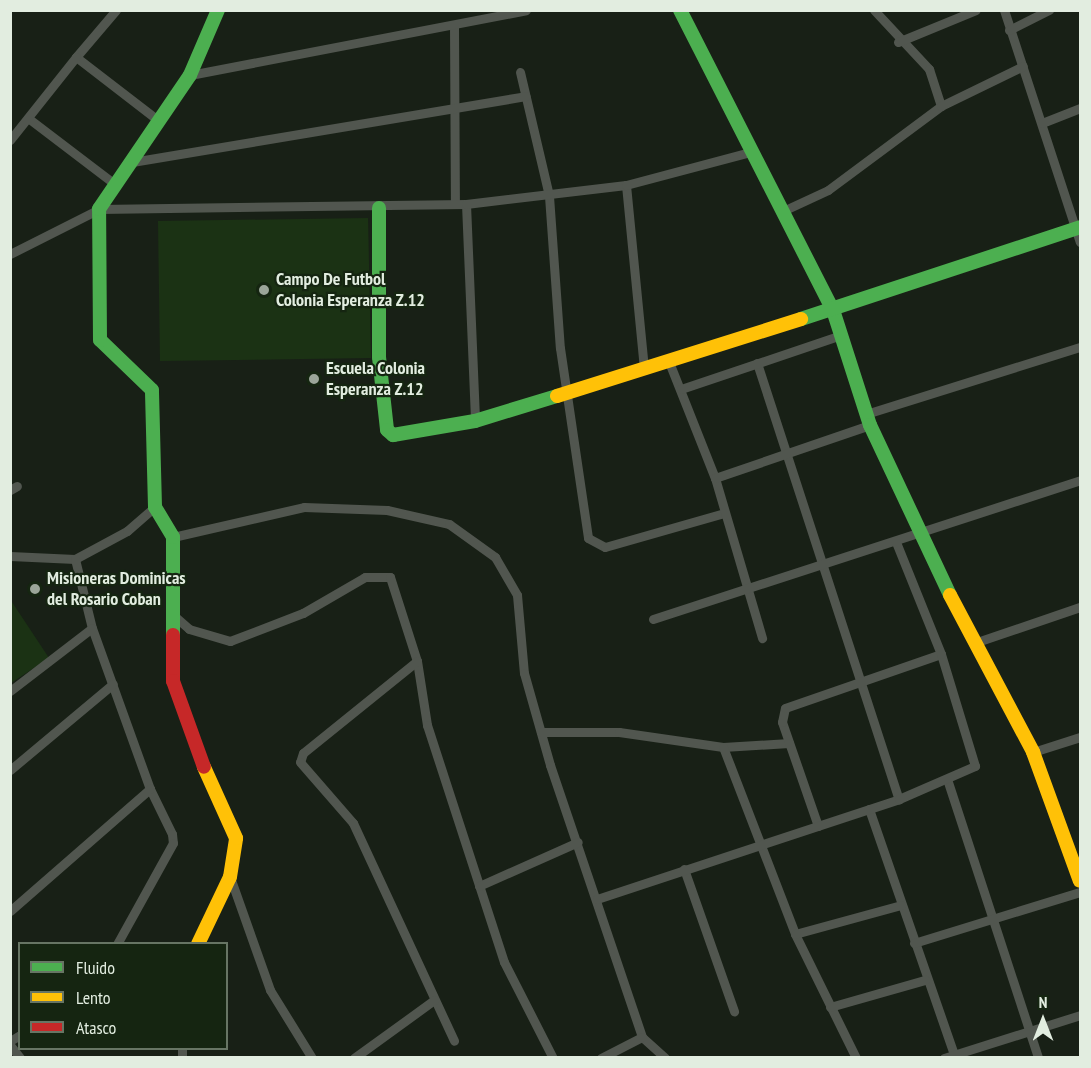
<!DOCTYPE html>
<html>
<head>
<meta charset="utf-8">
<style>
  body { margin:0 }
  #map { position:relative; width:1091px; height:1068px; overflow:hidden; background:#182016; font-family:"PT Sans Narrow",sans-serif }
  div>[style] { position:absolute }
  .green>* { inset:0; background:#1b3214 }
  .street>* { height:9px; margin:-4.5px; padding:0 4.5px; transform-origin:4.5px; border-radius:4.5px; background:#51564f }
  .fast>* { height:14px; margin:-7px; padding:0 7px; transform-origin:7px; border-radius:7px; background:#4caf50 }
  .slow>* { height:14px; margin:-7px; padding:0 7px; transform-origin:7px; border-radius:7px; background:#ffc107 }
  .jam>* { height:14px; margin:-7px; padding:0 7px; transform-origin:7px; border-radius:7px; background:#c62828 }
  .dots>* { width:16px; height:16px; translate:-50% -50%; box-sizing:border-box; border:3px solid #152511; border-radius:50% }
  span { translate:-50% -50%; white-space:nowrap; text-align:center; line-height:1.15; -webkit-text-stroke:4.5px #152511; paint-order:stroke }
  .poi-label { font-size:18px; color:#e2ede0; font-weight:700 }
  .left { translate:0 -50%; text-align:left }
  .frame { position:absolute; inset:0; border:12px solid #e2ede0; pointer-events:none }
  .legend { position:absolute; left:18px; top:942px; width:210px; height:108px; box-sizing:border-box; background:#152511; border:2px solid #677564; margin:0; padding:8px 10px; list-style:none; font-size:18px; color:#e2ede0 }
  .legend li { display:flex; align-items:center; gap:12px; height:30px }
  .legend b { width:30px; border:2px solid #677564 }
  .north { position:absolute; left:1013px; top:990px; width:60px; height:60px; -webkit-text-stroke:4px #152511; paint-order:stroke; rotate:0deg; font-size:16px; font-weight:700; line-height:24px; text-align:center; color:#e2ede0 }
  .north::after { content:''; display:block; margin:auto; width:21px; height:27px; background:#e2ede0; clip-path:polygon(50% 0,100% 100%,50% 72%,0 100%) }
</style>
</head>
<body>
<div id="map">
  <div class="green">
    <i style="clip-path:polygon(368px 218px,371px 358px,160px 361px,158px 221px)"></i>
    <i style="clip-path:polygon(10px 599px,49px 658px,11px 683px,10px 683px)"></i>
  </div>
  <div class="street">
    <i style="left:116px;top:10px;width:62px;rotate:130.4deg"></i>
    <i style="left:76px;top:57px;width:105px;rotate:37.6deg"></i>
    <i style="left:874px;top:10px;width:81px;rotate:47deg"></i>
    <i style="left:929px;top:69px;width:39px;rotate:72deg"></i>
    <i style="left:1004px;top:10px;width:244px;rotate:71.9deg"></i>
    <i style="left:454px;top:26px;width:178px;rotate:89.7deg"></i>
    <i style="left:1009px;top:30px;width:45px;rotate:-26.6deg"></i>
    <i style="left:898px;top:42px;width:84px;rotate:-22.3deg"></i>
    <i style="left:520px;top:72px;width:127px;rotate:76.8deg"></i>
    <i style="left:549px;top:196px;width:152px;rotate:85.9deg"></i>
    <i style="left:560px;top:348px;width:192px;rotate:81.6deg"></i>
    <i style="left:588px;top:538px;width:19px;rotate:28deg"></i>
    <i style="left:605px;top:547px;width:124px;rotate:-15.9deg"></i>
    <i style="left:190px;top:75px;width:342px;rotate:-10.9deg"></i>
    <i style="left:28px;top:118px;width:111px;rotate:37.3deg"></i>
    <i style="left:1042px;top:123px;width:41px;rotate:-21.5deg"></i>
    <i style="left:10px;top:140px;width:106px;rotate:-51.5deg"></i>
    <i style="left:132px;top:162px;width:399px;rotate:-9.5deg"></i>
    <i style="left:626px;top:185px;width:186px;rotate:84.4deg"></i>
    <i style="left:466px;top:204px;width:217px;rotate:87.6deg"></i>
    <i style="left:785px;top:210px;width:47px;rotate:-24.9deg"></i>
    <i style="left:828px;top:190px;width:141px;rotate:-36.6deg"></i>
    <i style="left:941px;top:106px;width:91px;rotate:-26deg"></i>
    <i style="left:10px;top:254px;width:100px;rotate:-26.8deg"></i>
    <i style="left:99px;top:209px;width:367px;rotate:-0.8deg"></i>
    <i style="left:466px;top:204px;width:161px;rotate:-6.8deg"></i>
    <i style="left:626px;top:185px;width:132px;rotate:-14.9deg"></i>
    <i style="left:669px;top:362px;width:125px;rotate:68.4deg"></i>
    <i style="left:715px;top:478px;width:167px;rotate:73.6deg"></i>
    <i style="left:757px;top:363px;width:459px;rotate:72deg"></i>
    <i style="left:681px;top:389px;width:169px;rotate:-18.6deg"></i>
    <i style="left:866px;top:414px;width:224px;rotate:-17.4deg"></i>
    <i style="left:715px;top:478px;width:164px;rotate:-18.9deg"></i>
    <i style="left:10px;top:490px;width:8px;rotate:-30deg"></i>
    <i style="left:173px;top:537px;width:134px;rotate:-12.9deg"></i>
    <i style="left:304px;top:507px;width:83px;rotate:2.1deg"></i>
    <i style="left:387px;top:510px;width:64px;rotate:12.7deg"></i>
    <i style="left:449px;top:524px;width:57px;rotate:35.7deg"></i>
    <i style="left:495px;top:557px;width:44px;rotate:59.9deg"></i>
    <i style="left:517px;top:595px;width:78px;rotate:84.9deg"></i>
    <i style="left:524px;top:673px;width:96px;rotate:74.2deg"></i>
    <i style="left:550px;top:765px;width:287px;rotate:71.3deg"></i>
    <i style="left:642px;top:1037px;width:31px;rotate:42deg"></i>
    <i style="left:10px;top:556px;width:65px;rotate:2.6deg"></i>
    <i style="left:75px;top:559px;width:59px;rotate:-28.3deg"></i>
    <i style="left:127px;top:531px;width:37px;rotate:-41deg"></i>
    <i style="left:75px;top:559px;width:71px;rotate:76.2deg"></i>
    <i style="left:92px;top:628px;width:171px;rotate:70.2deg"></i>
    <i style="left:150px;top:789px;width:50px;rotate:63.9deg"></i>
    <i style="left:172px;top:834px;width:9px;rotate:84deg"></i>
    <i style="left:173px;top:843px;width:115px;rotate:119deg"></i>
    <i style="left:172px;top:614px;width:23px;rotate:41deg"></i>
    <i style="left:189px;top:629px;width:43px;rotate:16.3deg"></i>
    <i style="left:230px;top:641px;width:78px;rotate:-21deg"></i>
    <i style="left:303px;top:613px;width:72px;rotate:-30.1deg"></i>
    <i style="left:365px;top:577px;width:25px"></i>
    <i style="left:390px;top:577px;width:88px;rotate:72.2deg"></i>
    <i style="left:417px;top:661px;width:65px;rotate:81.1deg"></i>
    <i style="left:427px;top:725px;width:249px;rotate:72deg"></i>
    <i style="left:504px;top:962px;width:108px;rotate:63deg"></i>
    <i style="left:653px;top:619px;width:449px;rotate:-18deg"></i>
    <i style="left:977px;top:642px;width:109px;rotate:-18.8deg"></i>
    <i style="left:417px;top:661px;width:146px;rotate:141.1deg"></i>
    <i style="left:303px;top:753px;width:9px;rotate:108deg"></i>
    <i style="left:300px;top:762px;width:81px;rotate:49deg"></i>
    <i style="left:353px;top:823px;width:240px;rotate:65.1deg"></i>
    <i style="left:10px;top:691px;width:103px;rotate:-37.5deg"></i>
    <i style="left:541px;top:732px;width:78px"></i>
    <i style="left:619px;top:732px;width:105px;rotate:8.2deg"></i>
    <i style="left:723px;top:747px;width:66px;rotate:-3.5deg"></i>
    <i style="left:723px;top:747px;width:200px;rotate:68.9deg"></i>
    <i style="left:795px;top:934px;width:138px;rotate:63.8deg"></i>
    <i style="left:1033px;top:752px;width:49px;rotate:-17.7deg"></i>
    <i style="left:10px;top:770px;width:134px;rotate:-39.9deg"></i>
    <i style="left:948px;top:782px;width:290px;rotate:71.9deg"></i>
    <i style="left:869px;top:809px;width:263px;rotate:70.9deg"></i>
    <i style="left:818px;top:826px;width:110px;rotate:-109.1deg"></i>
    <i style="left:782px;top:722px;width:14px;rotate:-78deg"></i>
    <i style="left:785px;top:708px;width:165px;rotate:-19.1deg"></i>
    <i style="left:684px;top:869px;width:151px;rotate:70.6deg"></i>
    <i style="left:230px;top:877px;width:120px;rotate:70.5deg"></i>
    <i style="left:270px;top:990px;width:80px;rotate:58.3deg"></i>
    <i style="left:479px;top:886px;width:108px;rotate:-24deg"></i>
    <i style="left:597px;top:899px;width:318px;rotate:-18.3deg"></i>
    <i style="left:899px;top:799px;width:83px;rotate:-23.5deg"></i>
    <i style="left:975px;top:766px;width:117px;rotate:-106.9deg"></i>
    <i style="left:941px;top:654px;width:121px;rotate:-111.9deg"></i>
    <i style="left:10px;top:911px;width:186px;rotate:-41.1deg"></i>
    <i style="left:795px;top:934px;width:110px;rotate:-15.3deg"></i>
    <i style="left:914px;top:943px;width:174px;rotate:-17.1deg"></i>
    <i style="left:830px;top:1007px;width:99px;rotate:-15.9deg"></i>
    <i style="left:10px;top:1041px;width:12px;rotate:-31deg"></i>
    <i style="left:10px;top:1045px;width:16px;rotate:52deg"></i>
    <i style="left:182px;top:1048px;width:10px;rotate:90deg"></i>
    <i style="left:354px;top:1058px;width:99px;rotate:-35.9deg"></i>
    <i style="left:601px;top:1058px;width:46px;rotate:-27.1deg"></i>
    <i style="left:944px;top:1058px;width:143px;rotate:-17.5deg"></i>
  </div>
  <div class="fast">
    <i style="left:680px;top:10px;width:337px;rotate:63deg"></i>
    <i style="left:833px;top:310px;width:121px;rotate:72.2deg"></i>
    <i style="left:870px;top:425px;width:188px;rotate:64.8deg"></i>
    <i style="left:379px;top:208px;width:149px;rotate:90deg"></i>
    <i style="left:379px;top:357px;width:73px;rotate:83.7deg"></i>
    <i style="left:387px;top:430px;width:8px;rotate:40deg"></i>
    <i style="left:393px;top:435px;width:83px;rotate:-9.7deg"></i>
    <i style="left:475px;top:421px;width:86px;rotate:-17deg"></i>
    <i style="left:801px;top:319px;width:294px;rotate:-18.2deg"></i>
    <i style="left:173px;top:635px;width:98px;rotate:-90deg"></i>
    <i style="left:173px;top:537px;width:35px;rotate:-121deg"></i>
    <i style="left:155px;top:507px;width:117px;rotate:-91.5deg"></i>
    <i style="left:152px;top:390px;width:72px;rotate:-136.1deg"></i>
    <i style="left:100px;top:340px;width:131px;rotate:-90.4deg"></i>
    <i style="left:99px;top:209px;width:162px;rotate:-55.8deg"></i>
    <i style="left:190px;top:75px;width:71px;rotate:-66.7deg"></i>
  </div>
  <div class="slow">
    <i style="left:557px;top:396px;width:256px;rotate:-17.5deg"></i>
    <i style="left:950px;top:595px;width:178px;rotate:62.1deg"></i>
    <i style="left:1033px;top:752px;width:137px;rotate:70deg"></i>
    <i style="left:198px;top:944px;width:74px;rotate:-64.5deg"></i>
    <i style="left:230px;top:877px;width:39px;rotate:-81deg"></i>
    <i style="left:236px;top:838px;width:78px;rotate:-114.3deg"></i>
  </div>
  <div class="jam">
    <i style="left:173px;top:635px;width:46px;rotate:90deg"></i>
    <i style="left:173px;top:681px;width:91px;rotate:70.2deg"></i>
  </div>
  <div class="dots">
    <i style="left:264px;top:290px;background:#9ba599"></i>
    <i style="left:314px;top:379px;background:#9ba599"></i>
    <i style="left:35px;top:589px;background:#9ba599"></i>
  </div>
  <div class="poi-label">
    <span class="left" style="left:276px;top:290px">Campo De Futbol<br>Colonia Esperanza Z.12</span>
    <span class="left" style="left:326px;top:379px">Escuela Colonia<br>Esperanza Z.12</span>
    <span class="left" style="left:47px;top:589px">Misioneras Dominicas<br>del Rosario Coban</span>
  </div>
  <div class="frame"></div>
  <ul class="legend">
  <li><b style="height:8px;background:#4caf50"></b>Fluido</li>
  <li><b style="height:8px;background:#ffc107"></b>Lento</li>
  <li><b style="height:8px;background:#c62828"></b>Atasco</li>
  </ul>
  <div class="north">N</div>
</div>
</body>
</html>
